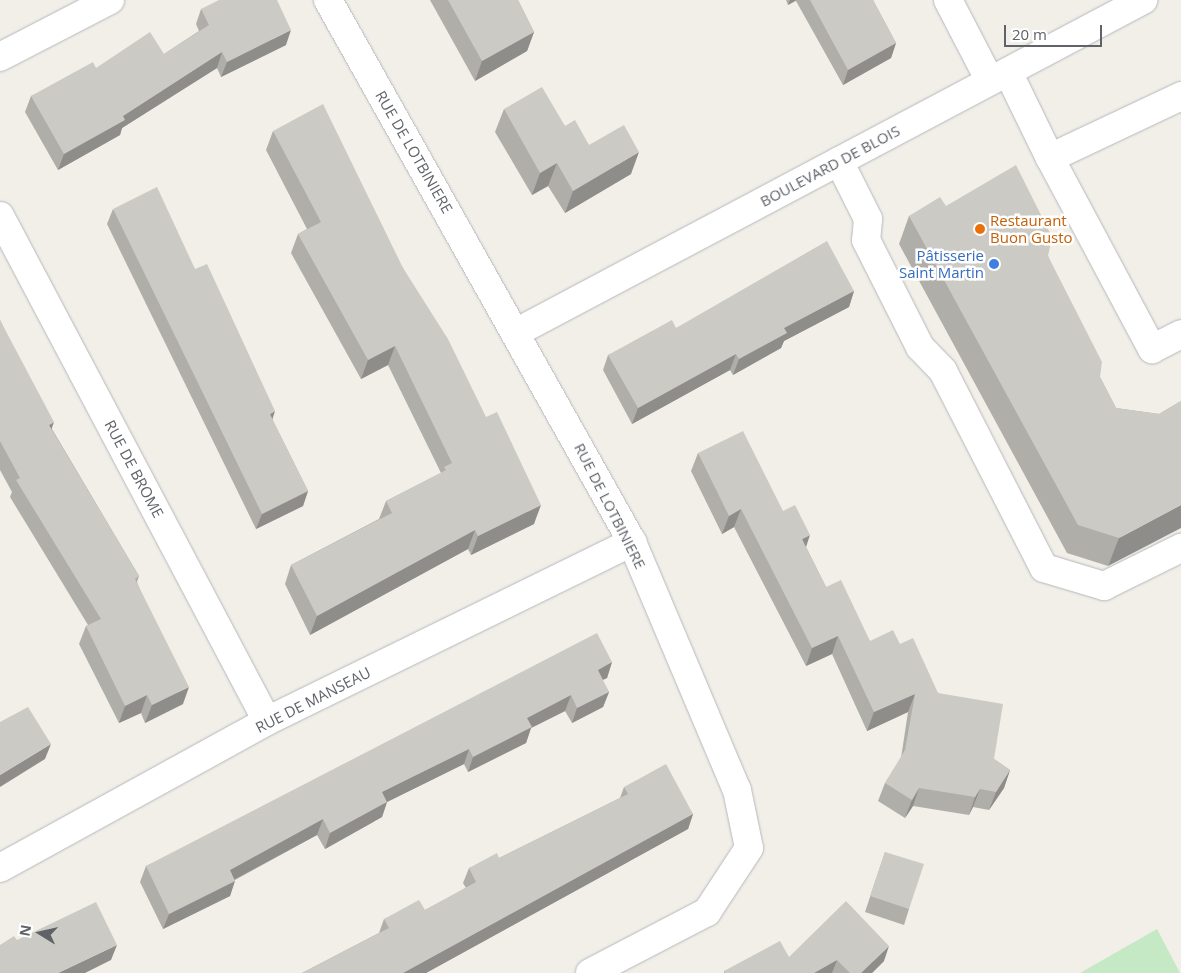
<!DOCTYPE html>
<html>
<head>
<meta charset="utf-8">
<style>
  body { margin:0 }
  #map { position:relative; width:1181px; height:973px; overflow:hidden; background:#f1efe8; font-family:"Open Sans",sans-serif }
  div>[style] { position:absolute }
  .green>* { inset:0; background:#c5e8c5 }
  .roads { filter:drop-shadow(0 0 1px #b5b8bc) drop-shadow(0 0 1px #b5b8bc) }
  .minor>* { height:28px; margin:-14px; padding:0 14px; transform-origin:14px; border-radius:14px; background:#fff }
  .wall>* { inset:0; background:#afaea9 }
  .shaded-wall>* { inset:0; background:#8f8d8a }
  .building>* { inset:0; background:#cccac5 }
  .dots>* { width:14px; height:14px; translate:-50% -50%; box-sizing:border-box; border:2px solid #fff; border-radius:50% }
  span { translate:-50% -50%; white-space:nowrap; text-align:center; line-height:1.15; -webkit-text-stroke:5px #fff; paint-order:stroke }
  .street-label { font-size:15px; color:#5f6368 }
  .food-label { font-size:15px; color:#c56008 }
  .left { translate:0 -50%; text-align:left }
  .shop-label { font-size:15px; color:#366cbe }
  .right { translate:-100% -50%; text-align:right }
  .north { position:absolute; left:15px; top:908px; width:50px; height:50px; -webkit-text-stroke:4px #fff; paint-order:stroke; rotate:280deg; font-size:14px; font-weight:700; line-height:20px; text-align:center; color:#5f6368 }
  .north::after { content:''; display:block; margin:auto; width:18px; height:22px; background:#5f6368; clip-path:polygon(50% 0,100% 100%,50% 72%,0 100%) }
  .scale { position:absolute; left:1004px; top:25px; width:98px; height:22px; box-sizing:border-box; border:2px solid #5f6368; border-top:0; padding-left:6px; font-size:15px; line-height:18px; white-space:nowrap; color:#5f6368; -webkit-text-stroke:4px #fff; paint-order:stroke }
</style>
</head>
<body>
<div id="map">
  <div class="green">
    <i style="clip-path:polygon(1157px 929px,1180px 973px,1080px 973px)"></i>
  </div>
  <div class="roads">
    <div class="minor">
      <i style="left:328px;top:0;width:621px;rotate:60.71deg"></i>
      <i style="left:632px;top:542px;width:269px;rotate:67.1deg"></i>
      <i style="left:737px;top:790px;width:59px;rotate:78.3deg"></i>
      <i style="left:749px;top:848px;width:77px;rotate:123.3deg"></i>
      <i style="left:707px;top:912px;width:132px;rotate:152.5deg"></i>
      <i style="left:948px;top:0;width:91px;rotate:62.6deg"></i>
      <i style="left:0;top:57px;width:124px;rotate:-27.4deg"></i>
      <i style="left:1008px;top:72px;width:96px;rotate:64deg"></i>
      <i style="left:1050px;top:158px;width:145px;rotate:-25.3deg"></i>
      <i style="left:1050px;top:158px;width:217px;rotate:61.9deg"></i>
      <i style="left:1152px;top:349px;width:33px;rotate:-27deg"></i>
      <i style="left:839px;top:161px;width:65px;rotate:63.4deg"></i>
      <i style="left:868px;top:219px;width:21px;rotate:95deg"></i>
      <i style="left:866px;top:240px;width:120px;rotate:63.2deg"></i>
      <i style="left:920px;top:347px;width:33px;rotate:46deg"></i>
      <i style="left:943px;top:371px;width:221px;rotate:62.9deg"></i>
      <i style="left:1044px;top:568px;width:63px;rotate:16.7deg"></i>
      <i style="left:1104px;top:586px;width:86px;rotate:-26.3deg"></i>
      <i style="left:0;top:216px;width:571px;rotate:62.13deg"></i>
      <i style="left:517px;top:332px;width:709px;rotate:-27.94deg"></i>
      <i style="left:0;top:868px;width:305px;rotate:-28.8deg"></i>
      <i style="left:267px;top:721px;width:407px;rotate:-26.1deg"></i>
    </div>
  </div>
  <div class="wall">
    <i style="clip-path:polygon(430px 0,518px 0,534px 32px,527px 51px,475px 81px)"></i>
    <i style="clip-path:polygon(786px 0,873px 0,896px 43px,891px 58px,843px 85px,796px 1px,788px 5px)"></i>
    <i style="clip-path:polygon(201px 9px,286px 45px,221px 77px,217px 68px,122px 128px,120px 135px,58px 170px,25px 112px,31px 96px,96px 68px,164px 54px,199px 31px,196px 24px)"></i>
    <i style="clip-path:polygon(504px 109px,565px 126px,589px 145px,631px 174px,565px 213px,548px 186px,532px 195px,495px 132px)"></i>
    <i style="clip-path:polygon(273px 131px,403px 268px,534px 524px,471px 555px,468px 549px,310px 635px,285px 584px,291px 565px,379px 519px,386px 501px,441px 473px,388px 365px,361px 379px,291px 253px,298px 234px,307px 229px,266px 150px)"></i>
    <i style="clip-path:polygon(946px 206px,1048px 256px,1100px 377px,1116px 408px,1159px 414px,1181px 401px,1108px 566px,1067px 553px,899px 244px,909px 216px)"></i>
    <i style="clip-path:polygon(113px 209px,195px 269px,272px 419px,308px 491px,303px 506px,256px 529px,107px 224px)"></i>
    <i style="clip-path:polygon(854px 291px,849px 307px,784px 341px,781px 348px,733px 375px,730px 370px,632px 424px,603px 370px,608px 355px,676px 328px)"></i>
    <i style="clip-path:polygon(0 320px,52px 429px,139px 576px,137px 582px,183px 704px,145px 723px,141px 713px,119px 723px,79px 644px,86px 626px,88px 625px,10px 497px,12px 492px,0 470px)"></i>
    <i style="clip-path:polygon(698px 453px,783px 511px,806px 547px,826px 587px,870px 641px,900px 644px,938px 693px,994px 759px,1010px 770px,1004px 788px,989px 810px,973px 807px,969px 815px,913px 806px,905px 818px,878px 801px,885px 783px,901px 758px,908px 712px,867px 731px,832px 654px,806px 666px,734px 527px,722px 534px,691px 471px)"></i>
    <i style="clip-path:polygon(612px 662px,607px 678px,602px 680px,609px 692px,603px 707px,572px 723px,565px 711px,531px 728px,526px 743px,468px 772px,464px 764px,387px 802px,382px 817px,325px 849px,317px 835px,235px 880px,230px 896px,163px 929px,140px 882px,146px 866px)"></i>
    <i style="clip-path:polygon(624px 787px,693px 814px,688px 829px,426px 973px,302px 973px,379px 933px,384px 919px,425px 910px,466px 888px,463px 883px,469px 868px,499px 858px,620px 798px)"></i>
    <i style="clip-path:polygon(885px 852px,909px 909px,904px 925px,865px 912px)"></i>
    <i style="clip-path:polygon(789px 957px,884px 961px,872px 973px,724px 973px,724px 971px)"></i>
  </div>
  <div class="shaded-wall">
    <i style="clip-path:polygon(790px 0,796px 0,788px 5px)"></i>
    <i style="clip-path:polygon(291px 30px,286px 45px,221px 77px,227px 62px)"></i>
    <i style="clip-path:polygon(534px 32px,527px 51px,475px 81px,482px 61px)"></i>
    <i style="clip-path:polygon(896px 43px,891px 58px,843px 85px,848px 70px)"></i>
    <i style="clip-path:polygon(222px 52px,217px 68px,122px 128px,120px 135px,58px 170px,64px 154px)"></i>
    <i style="clip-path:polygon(639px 152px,631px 174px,565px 213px,573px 191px)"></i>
    <i style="clip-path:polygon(557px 163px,548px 186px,532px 195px,540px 173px)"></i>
    <i style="clip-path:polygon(854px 291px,849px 307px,784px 341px,781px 348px,733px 375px,739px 359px,784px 328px)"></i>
    <i style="clip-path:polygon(395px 346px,388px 365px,361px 379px,368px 360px)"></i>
    <i style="clip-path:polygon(736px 354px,730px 370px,632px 424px,638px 408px)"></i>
    <i style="clip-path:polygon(275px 411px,270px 427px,270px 414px)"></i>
    <i style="clip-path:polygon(54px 422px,48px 439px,49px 425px)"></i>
    <i style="clip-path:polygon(308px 491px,303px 506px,256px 529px,262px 514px)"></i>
    <i style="clip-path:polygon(541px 505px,534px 524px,471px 555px,478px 536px)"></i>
    <i style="clip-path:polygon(1181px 505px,1181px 528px,1108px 566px,1119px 538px)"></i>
    <i style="clip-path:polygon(741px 509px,734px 527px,722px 534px,729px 516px)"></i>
    <i style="clip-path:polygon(475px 530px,468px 549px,310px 635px,317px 616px)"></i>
    <i style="clip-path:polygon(810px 535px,804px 553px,802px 539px)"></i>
    <i style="clip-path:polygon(838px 636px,832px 654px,806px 666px,812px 648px)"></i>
    <i style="clip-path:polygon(612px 662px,607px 678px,592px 685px,598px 670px)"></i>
    <i style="clip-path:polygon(189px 687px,183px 704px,145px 723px,152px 705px)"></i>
    <i style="clip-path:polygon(609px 692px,603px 707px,572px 723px,577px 708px)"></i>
    <i style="clip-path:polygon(915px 694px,908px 712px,867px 731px,874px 712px)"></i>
    <i style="clip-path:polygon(147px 695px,141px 713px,119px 723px,125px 706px)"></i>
    <i style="clip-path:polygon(571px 695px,565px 711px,531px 728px,526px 743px,468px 772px,473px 757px,527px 718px)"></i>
    <i style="clip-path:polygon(51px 744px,45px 759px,0 787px,0 775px)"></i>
    <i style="clip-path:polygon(469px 749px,464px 764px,387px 802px,382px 817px,325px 849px,330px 833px,382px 792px)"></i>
    <i style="clip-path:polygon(1010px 770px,1004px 788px,989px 810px,996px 792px)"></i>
    <i style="clip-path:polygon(919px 788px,913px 806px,905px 818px,912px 800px)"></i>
    <i style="clip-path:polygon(980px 789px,973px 807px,969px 815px,975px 797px)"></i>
    <i style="clip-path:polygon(693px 814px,688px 829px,426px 973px,403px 973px)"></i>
    <i style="clip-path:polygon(323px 819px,317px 835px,224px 885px,230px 870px)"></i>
    <i style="clip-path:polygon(235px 881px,230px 896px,163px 929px,169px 914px)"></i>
    <i style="clip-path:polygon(117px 945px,111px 960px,85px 973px,58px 973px)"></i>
    <i style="clip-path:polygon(889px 946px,884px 961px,872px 973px,861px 973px)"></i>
    <i style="clip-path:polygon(837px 960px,832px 973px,814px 973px)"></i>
  </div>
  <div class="building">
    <i style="clip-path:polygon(219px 0,277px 0,291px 30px,227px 62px,222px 52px,123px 116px,125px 120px,64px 154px,31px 96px,93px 62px,96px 68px,150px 32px,164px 54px,209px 25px,201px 9px)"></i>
    <i style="clip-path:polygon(448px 0,518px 0,534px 32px,482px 61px)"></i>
    <i style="clip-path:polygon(810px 0,873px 0,896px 43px,848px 70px)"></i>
    <i style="clip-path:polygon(542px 87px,565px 126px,575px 120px,589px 145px,624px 125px,639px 152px,573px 191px,557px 163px,540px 173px,504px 109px)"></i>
    <i style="clip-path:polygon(323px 104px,403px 268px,448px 339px,486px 417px,497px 412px,541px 505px,478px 536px,475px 530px,317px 616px,291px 565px,392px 513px,386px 501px,446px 470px,444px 467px,452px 463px,395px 346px,368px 360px,298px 234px,321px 222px,273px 131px)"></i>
    <i style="clip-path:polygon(1016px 165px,1052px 237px,1048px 256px,1102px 362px,1100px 377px,1116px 408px,1159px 414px,1181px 401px,1181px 505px,1119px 538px,1078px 525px,909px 216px,940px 197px,946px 206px)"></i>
    <i style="clip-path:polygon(157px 187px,195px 269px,207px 264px,275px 411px,270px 414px,308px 491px,262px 514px,113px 209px)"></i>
    <i style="clip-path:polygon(827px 241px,854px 291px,784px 328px,787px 333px,739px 359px,736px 354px,638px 408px,608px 355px,672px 320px,676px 328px)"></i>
    <i style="clip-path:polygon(0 320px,54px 422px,49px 425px,139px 576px,135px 579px,189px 687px,152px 705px,147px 695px,125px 706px,86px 626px,101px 619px,16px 480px,20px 478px,0 441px)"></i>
    <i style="clip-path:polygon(743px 431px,783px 511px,795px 505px,810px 535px,802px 539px,826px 587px,841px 580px,870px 641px,893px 630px,900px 644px,913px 638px,938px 693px,1003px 704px,994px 759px,1010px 770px,996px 792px,980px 789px,975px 797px,919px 788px,912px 800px,885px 783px,905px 750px,915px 694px,874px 712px,838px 636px,812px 648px,741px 509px,729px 516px,698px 453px)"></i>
    <i style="clip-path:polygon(597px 633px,612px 662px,598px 670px,609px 692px,577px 708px,571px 695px,527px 718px,532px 727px,473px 757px,469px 749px,382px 792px,387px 802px,330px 833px,323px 819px,230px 870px,235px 881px,169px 914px,146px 866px)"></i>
    <i style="clip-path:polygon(28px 707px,51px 744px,0 775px,0 722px)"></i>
    <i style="clip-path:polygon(666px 764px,693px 814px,403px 973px,302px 973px,389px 928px,384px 919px,419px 900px,425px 910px,476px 882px,469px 868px,497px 853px,499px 858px,628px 794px,624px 787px)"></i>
    <i style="clip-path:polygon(885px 852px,924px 864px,909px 909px,870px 896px)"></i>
    <i style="clip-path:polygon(846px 901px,889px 946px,861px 973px,850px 973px,837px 960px,814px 973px,725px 973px,724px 971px,780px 941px,789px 957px)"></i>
    <i style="clip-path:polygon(96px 902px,117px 945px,58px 973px,0 973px,0 945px,14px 936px,17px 940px)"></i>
  </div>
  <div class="dots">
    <i style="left:980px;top:229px;background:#e8710a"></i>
    <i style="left:994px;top:264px;background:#3f7fe0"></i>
  </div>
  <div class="street-label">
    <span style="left:414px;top:152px;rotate:60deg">RUE DE LOTBINIERE</span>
    <span style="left:830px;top:166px;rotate:-28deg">BOULEVARD DE BLOIS</span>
    <span style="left:134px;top:469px;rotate:62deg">RUE DE BROME</span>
    <span style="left:610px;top:506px;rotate:63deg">RUE DE LOTBINIERE</span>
    <span style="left:313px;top:700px;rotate:-27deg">RUE DE MANSEAU</span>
  </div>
  <div class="food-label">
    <span class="left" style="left:990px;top:229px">Restaurant<br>Buon Gusto</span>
  </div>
  <div class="shop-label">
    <span class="right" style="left:984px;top:264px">Pâtisserie<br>Saint Martin</span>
  </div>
  <div class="north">N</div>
  <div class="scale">20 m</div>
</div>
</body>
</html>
